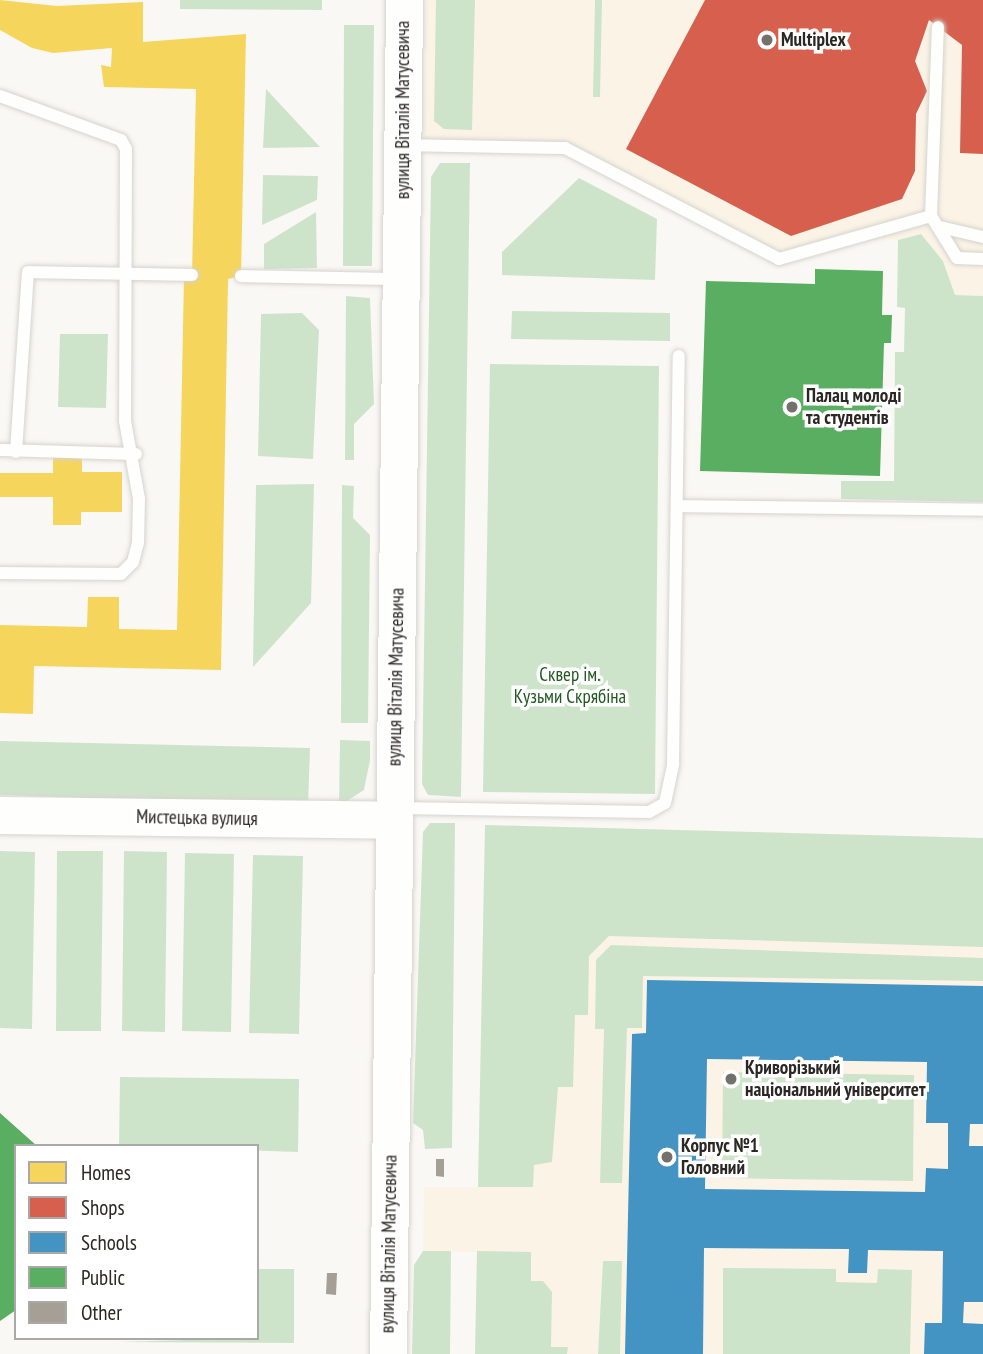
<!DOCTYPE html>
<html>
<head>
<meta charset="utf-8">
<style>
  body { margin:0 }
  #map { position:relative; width:983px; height:1354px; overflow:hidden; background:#faf8f4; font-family:"PT Sans Narrow",sans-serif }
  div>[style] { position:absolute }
  .built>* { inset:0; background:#fbf4e6 }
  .green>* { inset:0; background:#cee4ca }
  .homes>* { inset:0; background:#f6d55c }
  .shops>* { inset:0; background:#d6604d }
  .schools>* { inset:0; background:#4393c3 }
  .public>* { inset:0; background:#5aae61 }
  .building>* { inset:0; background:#a69f95 }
  .roads { filter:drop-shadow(0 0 2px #d5d3ce) drop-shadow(0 0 2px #d5d3ce) }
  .lane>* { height:12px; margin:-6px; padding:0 6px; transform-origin:6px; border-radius:6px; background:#fefefd }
  .secondary>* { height:37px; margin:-18.5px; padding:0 18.5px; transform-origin:18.5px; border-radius:18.5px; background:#fefefd }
  .dots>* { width:19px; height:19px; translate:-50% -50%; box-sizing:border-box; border:4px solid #fff; border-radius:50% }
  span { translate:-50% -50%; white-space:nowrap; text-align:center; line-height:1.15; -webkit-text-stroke:7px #fff; paint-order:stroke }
  .poi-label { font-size:19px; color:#2b2823; font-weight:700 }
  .left { translate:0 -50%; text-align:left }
  .street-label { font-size:19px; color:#2b2823 }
  .park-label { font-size:19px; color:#225923 }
  .legend { position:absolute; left:14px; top:1144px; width:245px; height:196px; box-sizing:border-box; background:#fff; border:2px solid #aaa9a7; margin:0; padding:9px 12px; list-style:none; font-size:21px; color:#2b2823 }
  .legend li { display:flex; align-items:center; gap:14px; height:35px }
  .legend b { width:35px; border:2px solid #aaa9a7 }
</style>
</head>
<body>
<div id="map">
  <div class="built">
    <i style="clip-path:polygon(426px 0,983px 0,983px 296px,955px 295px,943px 261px,921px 234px,898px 240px,855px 237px,779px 259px,565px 148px,424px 146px)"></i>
    <i style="clip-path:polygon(485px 825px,983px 838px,983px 1354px,475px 1354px,477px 1252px,423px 1251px,424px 1187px,478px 1187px)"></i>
  </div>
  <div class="green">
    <i style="clip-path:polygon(180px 0,322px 0,322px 10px,180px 9px)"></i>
    <i style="clip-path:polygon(436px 0,475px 0,472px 130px,444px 129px,434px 121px)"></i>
    <i style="clip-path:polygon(595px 0,602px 0,600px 97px,593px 97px)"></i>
    <i style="clip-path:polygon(344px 25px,374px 25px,372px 266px,343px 266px)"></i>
    <i style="clip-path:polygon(266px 89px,320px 147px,263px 148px)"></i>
    <i style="clip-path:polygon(440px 163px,470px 163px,461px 797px,428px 795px,422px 784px,431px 177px)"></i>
    <i style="clip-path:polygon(263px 175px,318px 176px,317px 200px,262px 225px)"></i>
    <i style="clip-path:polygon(579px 178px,657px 219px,655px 280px,502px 275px,502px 252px)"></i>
    <i style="clip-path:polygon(316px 212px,317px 268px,264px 269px,264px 244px)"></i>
    <i style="clip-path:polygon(921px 234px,943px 261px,955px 295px,983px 296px,983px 502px,841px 499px,841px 481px,894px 481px,895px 352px,904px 352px,905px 308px,897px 307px,898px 240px)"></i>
    <i style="clip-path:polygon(346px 296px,370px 298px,374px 404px,354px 424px,354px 460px,345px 460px)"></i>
    <i style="clip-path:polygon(512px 311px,670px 313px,670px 341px,511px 339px)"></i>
    <i style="clip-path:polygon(302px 313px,319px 330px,313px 459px,258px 456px,261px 314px)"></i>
    <i style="clip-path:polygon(60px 334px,108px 334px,106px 408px,58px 407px)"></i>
    <i style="clip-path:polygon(490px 364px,659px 366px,655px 794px,483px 792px)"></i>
    <i style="clip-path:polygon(314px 484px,311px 603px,253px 667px,256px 485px)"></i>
    <i style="clip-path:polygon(342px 485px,354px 486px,353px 518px,370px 535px,368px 723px,341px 723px)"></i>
    <i style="clip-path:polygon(340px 740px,370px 741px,370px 760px,364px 790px,339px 806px)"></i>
    <i style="clip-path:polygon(0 741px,310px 748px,308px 805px,0 795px)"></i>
    <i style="clip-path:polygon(430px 823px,455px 823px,452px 1148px,425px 1149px,423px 1130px,413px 1123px,423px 832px)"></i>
    <i style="clip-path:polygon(485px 825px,983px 838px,983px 947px,609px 936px,589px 956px,588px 1015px,575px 1015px,573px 1087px,558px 1087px,552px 1162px,534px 1165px,533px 1187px,478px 1187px)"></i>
    <i style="clip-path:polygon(0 851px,35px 852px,32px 1029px,0 1028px)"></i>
    <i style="clip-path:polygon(57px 851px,103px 851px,101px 1031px,56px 1031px)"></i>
    <i style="clip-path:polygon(124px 851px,167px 852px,165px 1032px,122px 1031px)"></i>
    <i style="clip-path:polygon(185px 853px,234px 854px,231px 1032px,182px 1031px)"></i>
    <i style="clip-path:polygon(253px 855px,303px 856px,299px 1034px,249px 1033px)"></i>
    <i style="clip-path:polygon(611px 945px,983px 958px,983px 981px,643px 976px,642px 1028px,627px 1028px,622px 1183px,600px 1183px,604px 1029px,595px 1029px,596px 960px)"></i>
    <i style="clip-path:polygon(723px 1072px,914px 1075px,913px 1181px,722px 1178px)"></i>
    <i style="clip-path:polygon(120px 1077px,299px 1079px,298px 1152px,119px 1146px)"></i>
    <i style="clip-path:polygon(423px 1251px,451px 1251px,450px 1354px,412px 1354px,414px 1265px)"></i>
    <i style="clip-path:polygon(477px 1251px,531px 1252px,531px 1281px,543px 1281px,552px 1292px,551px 1347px,568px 1347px,567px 1354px,475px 1354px)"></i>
    <i style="clip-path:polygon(603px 1261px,622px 1261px,620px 1354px,598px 1354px)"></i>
    <i style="clip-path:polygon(723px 1268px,836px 1269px,836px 1282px,877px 1283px,878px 1269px,912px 1270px,910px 1354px,723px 1354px)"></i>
    <i style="clip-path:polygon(257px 1269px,294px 1269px,294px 1343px,117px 1342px,257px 1338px)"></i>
  </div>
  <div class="homes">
    <i style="clip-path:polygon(0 0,57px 6px,143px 2px,143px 42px,246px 34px,241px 276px,228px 279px,221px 670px,34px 666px,33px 714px,0 713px,0 625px,87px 627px,88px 597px,119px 597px,119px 629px,177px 630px,184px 278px,192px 275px,196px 89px,104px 87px,101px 65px,111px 67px,112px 48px,53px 53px,32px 48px,0 30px)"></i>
    <i style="clip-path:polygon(53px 456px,82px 456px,82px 472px,122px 472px,122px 512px,81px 512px,81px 525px,53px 525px,53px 497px,0 497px,0 473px,53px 473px)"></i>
  </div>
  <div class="shops">
    <i style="clip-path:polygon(705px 0,983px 0,983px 154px,960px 153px,962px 45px,929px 20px,915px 61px,927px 91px,916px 114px,915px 171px,902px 199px,791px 236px,626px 149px)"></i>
  </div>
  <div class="schools">
    <i style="clip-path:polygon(evenodd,647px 980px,983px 986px,983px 1124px,970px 1124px,969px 1146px,983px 1146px,983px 1302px,964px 1302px,963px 1323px,983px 1324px,983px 1354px,924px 1354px,925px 1323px,942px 1323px,943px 1251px,868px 1250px,867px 1273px,848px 1273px,849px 1249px,704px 1248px,703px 1354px,625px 1354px,632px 1034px,646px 1033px,647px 980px,707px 1059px,927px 1062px,926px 1123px,948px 1123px,948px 1169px,926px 1168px,925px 1192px,705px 1189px,707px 1059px)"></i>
  </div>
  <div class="public">
    <i style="clip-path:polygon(815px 269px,883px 271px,882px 315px,892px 315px,891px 343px,884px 343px,880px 476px,700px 471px,706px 281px,815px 284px)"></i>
    <i style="clip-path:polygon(0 1113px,37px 1146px,16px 1146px,16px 1310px,0 1321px)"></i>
  </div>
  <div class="building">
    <i style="clip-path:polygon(436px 1159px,444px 1159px,444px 1177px,436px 1176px)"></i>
    <i style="clip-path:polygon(327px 1273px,337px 1273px,336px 1295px,326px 1294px)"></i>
  </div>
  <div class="roads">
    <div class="lane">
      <i style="left:0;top:96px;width:129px;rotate:20deg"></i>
      <i style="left:121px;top:140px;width:10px;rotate:61deg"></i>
      <i style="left:126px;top:149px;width:272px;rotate:90.2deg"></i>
      <i style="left:125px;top:421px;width:79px;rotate:79.8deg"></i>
      <i style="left:139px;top:499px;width:44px;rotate:91.3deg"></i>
      <i style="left:138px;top:543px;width:20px;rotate:105deg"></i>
      <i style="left:133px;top:562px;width:17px;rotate:135deg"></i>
      <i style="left:121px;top:574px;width:121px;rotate:-179.5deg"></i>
      <i style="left:407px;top:145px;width:158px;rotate:1.1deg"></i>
      <i style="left:565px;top:148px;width:241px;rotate:27.4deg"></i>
      <i style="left:779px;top:259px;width:158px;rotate:-15.8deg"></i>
      <i style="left:931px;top:216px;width:49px;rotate:58.2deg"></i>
      <i style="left:957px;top:258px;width:26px;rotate:2deg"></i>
      <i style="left:931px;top:216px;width:189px;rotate:-87.9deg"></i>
      <i style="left:940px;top:227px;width:44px;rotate:13.1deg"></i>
      <i style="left:241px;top:276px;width:157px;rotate:1.1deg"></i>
      <i style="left:0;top:450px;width:136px;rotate:1.7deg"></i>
      <i style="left:16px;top:452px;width:180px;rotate:-86.2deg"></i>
      <i style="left:28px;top:272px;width:164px;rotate:1deg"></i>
      <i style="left:677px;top:506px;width:306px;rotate:0.7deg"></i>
      <i style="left:398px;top:808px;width:251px;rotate:0.9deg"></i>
      <i style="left:649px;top:812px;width:18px;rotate:-29deg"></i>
      <i style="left:665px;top:803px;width:40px;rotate:-78deg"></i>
      <i style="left:673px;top:764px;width:408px;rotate:-89.2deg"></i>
    </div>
    <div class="secondary">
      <i style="left:0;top:815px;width:394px;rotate:0.7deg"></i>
      <i style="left:388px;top:1354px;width:1354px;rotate:-89.32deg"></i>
    </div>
  </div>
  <div class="dots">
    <i style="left:767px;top:40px;background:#73716c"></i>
    <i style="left:792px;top:407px;background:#73716c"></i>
    <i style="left:731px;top:1079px;background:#73716c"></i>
    <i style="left:667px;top:1157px;background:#73716c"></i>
  </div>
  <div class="poi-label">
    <span class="left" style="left:781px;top:40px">Multiplex</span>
    <span class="left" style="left:806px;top:407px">Палац молоді<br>та студентів</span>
    <span class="left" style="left:745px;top:1079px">Криворізький<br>національний університет</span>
    <span class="left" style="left:681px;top:1157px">Корпус №1<br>Головний</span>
  </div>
  <div class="street-label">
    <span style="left:403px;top:110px;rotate:-90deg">вулиця Віталія Матусевича</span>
    <span style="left:396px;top:677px;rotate:-89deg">вулиця Віталія Матусевича</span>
    <span style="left:197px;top:818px;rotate:1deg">Мистецька вулиця</span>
    <span style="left:389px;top:1244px;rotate:-89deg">вулиця Віталія Матусевича</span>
  </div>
  <div class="park-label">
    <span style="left:570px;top:686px">Сквер ім.<br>Кузьми Скрябіна</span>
  </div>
  <ul class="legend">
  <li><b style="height:19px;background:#f6d55c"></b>Homes</li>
  <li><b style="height:19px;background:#d6604d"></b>Shops</li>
  <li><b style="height:19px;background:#4393c3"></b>Schools</li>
  <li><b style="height:19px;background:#5aae61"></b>Public</li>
  <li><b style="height:19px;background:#a69f95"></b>Other</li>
  </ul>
</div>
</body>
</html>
